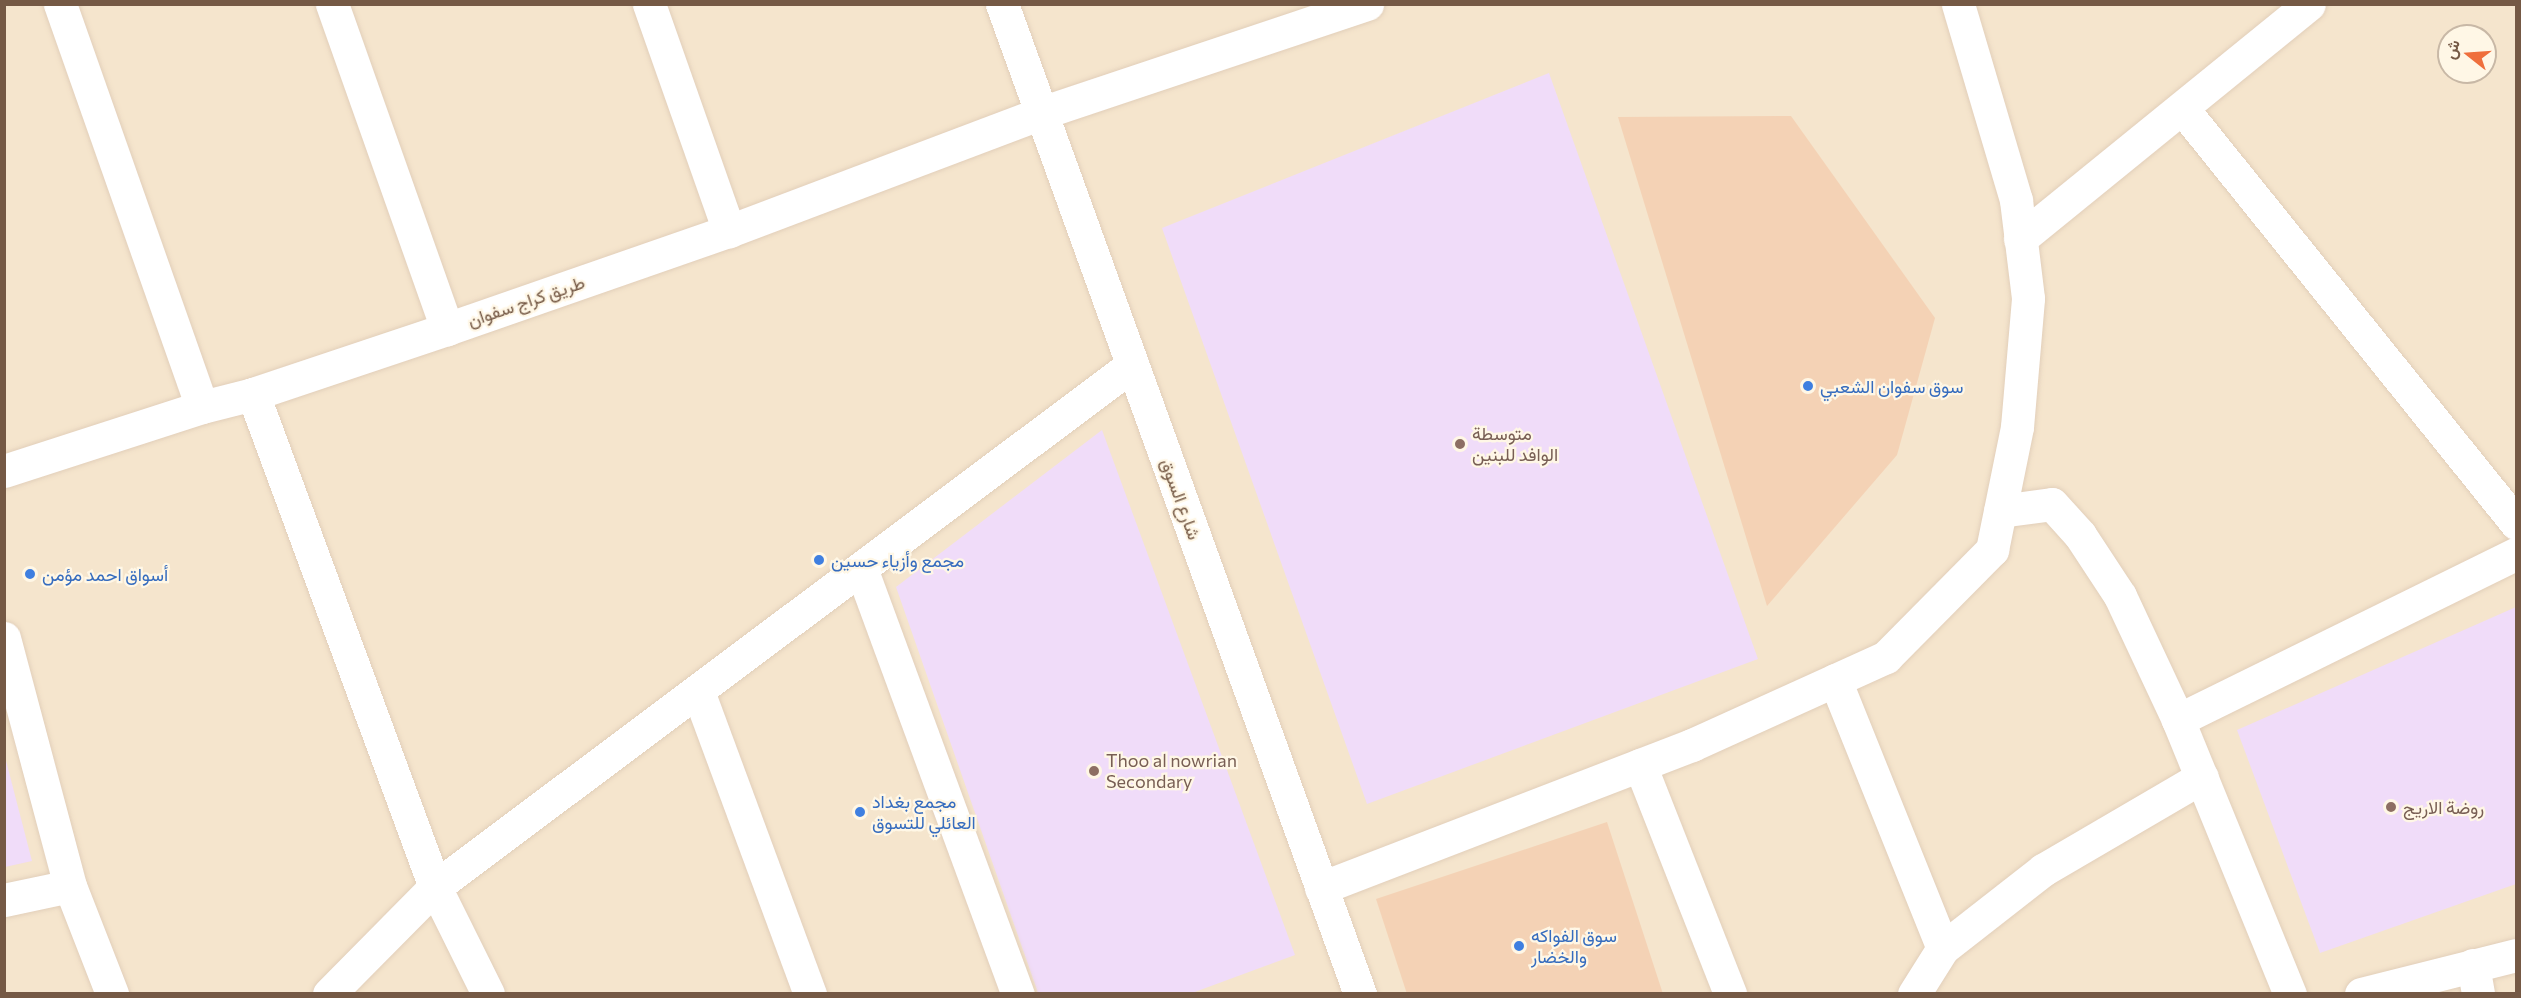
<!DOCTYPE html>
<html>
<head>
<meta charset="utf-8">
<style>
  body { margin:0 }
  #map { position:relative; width:2521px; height:998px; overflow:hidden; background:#fdf3df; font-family:Commissioner,Vazirmatn,sans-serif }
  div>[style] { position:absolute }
  .residential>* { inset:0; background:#f5e5cd }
  .education>* { inset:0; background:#f0dcf9 }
  .building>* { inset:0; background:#f4d2b5 }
  .roads { filter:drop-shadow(0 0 2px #e2cfba) drop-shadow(0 0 2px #e2cfba) }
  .street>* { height:33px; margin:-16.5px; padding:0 16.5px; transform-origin:16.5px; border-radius:16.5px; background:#fff }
  .dots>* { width:16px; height:16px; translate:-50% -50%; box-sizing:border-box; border:3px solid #fff7e6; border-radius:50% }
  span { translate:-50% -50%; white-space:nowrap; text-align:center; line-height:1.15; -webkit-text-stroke:4.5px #fff7e6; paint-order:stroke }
  .street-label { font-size:18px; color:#755945 }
  .shop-label { font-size:18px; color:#366cbe }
  .left { translate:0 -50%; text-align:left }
  .education-label { font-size:18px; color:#785e54 }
  .frame { position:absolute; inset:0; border:6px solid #755945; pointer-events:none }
  .north { position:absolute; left:2437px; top:24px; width:60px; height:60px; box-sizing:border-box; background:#fff7e6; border:2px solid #c8b8a6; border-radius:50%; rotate:287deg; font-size:16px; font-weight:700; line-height:24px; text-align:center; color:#755945 }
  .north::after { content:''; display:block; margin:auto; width:21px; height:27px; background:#ef6f3c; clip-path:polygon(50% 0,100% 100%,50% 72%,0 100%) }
</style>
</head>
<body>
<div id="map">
  <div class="residential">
    <i style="clip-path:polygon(evenodd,5px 5px,2516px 5px,2516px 993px,5px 993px,5px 5px,2449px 36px,2485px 36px,2485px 72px,2449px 72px,2449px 36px)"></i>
  </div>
  <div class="education">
    <i style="clip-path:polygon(1549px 73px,1758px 659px,1367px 804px,1162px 228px)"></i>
    <i style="clip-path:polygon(1102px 430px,1295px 955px,1192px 993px,1038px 993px,896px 587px)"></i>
    <i style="clip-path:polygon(2516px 607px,2516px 884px,2320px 953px,2237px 730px)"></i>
    <i style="clip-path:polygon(4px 753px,32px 861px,5px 867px,4px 867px)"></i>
  </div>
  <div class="building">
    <i style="clip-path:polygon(1791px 116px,1935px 318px,1897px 455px,1767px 606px,1618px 117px)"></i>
    <i style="clip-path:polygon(1607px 822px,1663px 994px,1407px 994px,1376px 899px)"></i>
  </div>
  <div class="roads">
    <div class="street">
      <i style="left:60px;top:4px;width:427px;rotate:70.6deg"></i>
      <i style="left:332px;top:4px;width:345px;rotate:70.5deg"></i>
      <i style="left:649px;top:4px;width:241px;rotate:70.6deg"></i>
      <i style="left:1002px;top:4px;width:1053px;rotate:70.12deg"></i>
      <i style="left:2182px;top:108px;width:533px;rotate:51.17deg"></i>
      <i style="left:2020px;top:239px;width:372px;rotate:-39.1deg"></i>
      <i style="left:253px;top:394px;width:526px;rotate:69.74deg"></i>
      <i style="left:435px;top:887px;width:119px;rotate:63.6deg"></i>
      <i style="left:4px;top:471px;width:208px;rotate:-17.9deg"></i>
      <i style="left:202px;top:407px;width:53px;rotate:-14.3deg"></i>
      <i style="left:253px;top:394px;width:205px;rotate:-18.5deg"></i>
      <i style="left:447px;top:329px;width:299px;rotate:-19.2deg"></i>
      <i style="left:729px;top:231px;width:334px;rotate:-20.7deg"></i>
      <i style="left:1041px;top:113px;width:344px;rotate:-18.5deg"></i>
      <i style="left:2000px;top:511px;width:52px;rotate:-7.7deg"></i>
      <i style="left:2052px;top:504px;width:42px;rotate:47.9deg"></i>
      <i style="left:2080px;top:535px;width:73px;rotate:56.7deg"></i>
      <i style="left:2120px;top:596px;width:137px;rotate:64.9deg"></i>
      <i style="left:2178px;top:720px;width:296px;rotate:67.8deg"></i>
      <i style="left:862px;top:571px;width:451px;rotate:69.8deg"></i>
      <i style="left:4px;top:638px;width:257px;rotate:75.1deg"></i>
      <i style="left:70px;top:886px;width:116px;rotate:68.7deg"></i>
      <i style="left:1835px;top:680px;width:289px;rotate:68.1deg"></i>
      <i style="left:699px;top:694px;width:320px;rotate:69.7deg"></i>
      <i style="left:2178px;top:720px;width:377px;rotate:-26.2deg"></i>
      <i style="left:1640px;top:765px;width:246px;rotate:68.5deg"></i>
      <i style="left:1321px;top:888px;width:398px;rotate:-21.1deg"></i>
      <i style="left:1692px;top:745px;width:213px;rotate:-24.4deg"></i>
      <i style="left:1886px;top:657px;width:151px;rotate:-45.3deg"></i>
      <i style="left:1992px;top:550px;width:126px;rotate:-78.5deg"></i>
      <i style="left:2017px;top:427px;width:129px;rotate:-85.1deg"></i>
      <i style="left:2028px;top:298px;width:99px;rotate:-97deg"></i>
      <i style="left:2016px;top:200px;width:204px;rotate:-106.5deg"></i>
      <i style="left:4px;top:900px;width:67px;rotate:-12deg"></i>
      <i style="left:2473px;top:965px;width:29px;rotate:80deg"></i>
      <i style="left:329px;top:994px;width:151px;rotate:-45.3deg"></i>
      <i style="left:435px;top:887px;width:871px;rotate:-36.83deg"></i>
      <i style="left:1914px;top:994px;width:54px;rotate:-57.8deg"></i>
      <i style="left:1943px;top:948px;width:127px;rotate:-38deg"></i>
      <i style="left:2043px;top:870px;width:184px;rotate:-30.3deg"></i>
      <i style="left:2361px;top:994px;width:160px;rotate:-14.1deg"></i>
    </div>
  </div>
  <div class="dots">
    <i style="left:1808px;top:386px;background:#3f7fe0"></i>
    <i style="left:1460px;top:444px;background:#8d6e63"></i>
    <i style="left:819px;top:560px;background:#3f7fe0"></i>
    <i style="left:30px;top:574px;background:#3f7fe0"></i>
    <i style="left:1094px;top:771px;background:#8d6e63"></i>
    <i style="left:2391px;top:807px;background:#8d6e63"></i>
    <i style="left:860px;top:812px;background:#3f7fe0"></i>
    <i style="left:1519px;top:946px;background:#3f7fe0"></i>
  </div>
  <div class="street-label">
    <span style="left:526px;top:301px;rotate:-19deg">طريق كراج سفوان</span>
    <span style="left:1181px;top:499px;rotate:70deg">شارع السوق</span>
  </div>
  <div class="shop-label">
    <span class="left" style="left:1820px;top:386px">سوق سفوان الشعبي</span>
    <span class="left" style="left:831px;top:560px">مجمع وأزياء حسين</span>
    <span class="left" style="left:42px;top:574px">أسواق احمد مؤمن</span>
    <span class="left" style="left:872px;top:812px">مجمع بغداد<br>العائلي للتسوق</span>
    <span class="left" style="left:1531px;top:946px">سوق الفواكه<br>والخضار</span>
  </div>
  <div class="education-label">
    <span class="left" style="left:1472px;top:444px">متوسطة<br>الوافد للبنين</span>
    <span class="left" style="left:1106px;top:771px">Thoo al nowrian<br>Secondary</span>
    <span class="left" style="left:2403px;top:807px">روضة الاريج</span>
  </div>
  <div class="frame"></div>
  <div class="north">ش</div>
</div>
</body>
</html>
